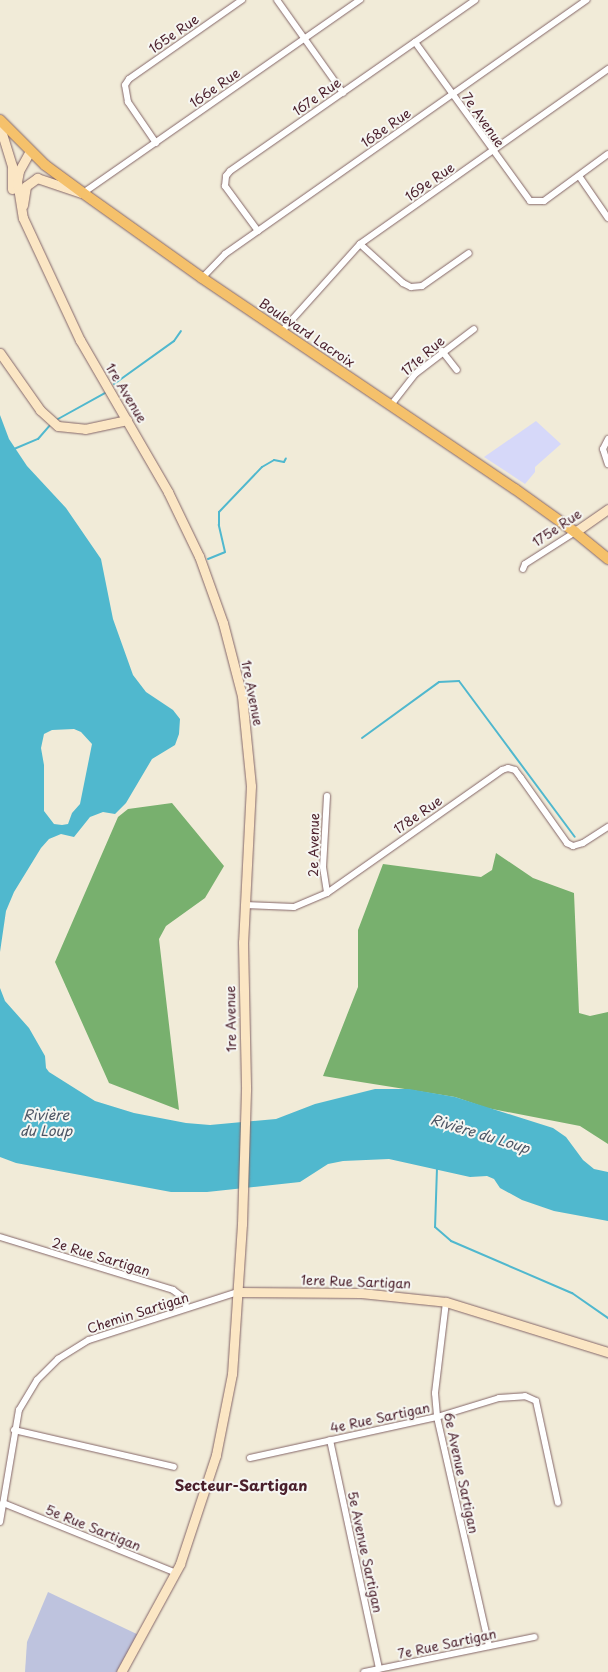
<!DOCTYPE html>
<html>
<head>
<meta charset="utf-8">
<style>
  body { margin:0 }
  #map { position:relative; width:608px; height:1672px; overflow:hidden; background:#f1ebd8; font-family:"Playpen Sans",sans-serif }
  div>[style] { position:absolute }
  .built>* { inset:0; background:#d6d8f9 }
  .industrial>* { inset:0; background:#bec3de }
  .forest>* { inset:0; background:#78b06e }
  .water>* { inset:0; background:#50b8ce }
  .stream>* { height:2px; margin:-1px; padding:0 1px; transform-origin:1px; border-radius:1px; background:#50b8ce }
  .roads { filter:drop-shadow(0 0 1px #846668) drop-shadow(0 0 1px #846668) }
  .street>* { height:6px; margin:-3px; padding:0 3px; transform-origin:3px; border-radius:3px; background:#fff }
  .secondary>* { height:9px; margin:-4.5px; padding:0 4.5px; transform-origin:4.5px; border-radius:4.5px; background:#fbe6c4 }
  .primary>* { height:10px; margin:-5px; padding:0 5px; transform-origin:5px; border-radius:5px; background:#f5c16b }
  span { translate:-50% -50%; white-space:nowrap; text-align:center; line-height:1.15; -webkit-text-stroke:4px #f6f6f2; paint-order:stroke }
  .street-label { font-size:13px; color:#4a1f2b }
  .water-label { font-size:14px; color:#4c5564; font-style:italic }
  .quarter-label { font-size:15px; color:#4a1f2b; font-weight:700 }
</style>
</head>
<body>
<div id="map">
  <div class="built">
    <i style="clip-path:polygon(536px 421px,561px 444px,535px 467px,535px 472px,525px 484px,484px 457px)"></i>
  </div>
  <div class="industrial">
    <i style="clip-path:polygon(48px 1592px,141px 1636px,121px 1672px,25px 1672px,27px 1642px)"></i>
  </div>
  <div class="forest">
    <i style="clip-path:polygon(172px 803px,224px 866px,205px 898px,166px 926px,159px 939px,179px 1110px,109px 1083px,55px 962px,118px 817px,128px 809px)"></i>
    <i style="clip-path:polygon(496px 853px,533px 878px,574px 893px,579px 1013px,590px 1016px,608px 1012px,608px 1144px,580px 1126px,487px 1108px,455px 1097px,323px 1076px,358px 987px,358px 930px,383px 864px,481px 877px,492px 870px)"></i>
  </div>
  <div class="water">
    <i style="clip-path:polygon(evenodd,0 415px,9px 439px,27px 466px,66px 508px,101px 559px,113px 619px,133px 675px,146px 692px,173px 710px,180px 719px,179px 734px,175px 745px,152px 759px,126px 803px,115px 814px,103px 812px,90px 817px,74px 837px,61px 834px,49px 839px,41px 848px,14px 892px,6px 911px,0 952px,0 415px,74px 729px,81px 732px,92px 744px,80px 804px,72px 813px,68px 824px,62px 825px,54px 824px,44px 811px,44px 765px,41px 748px,44px 734px,52px 730px,74px 729px)"></i>
    <i style="clip-path:polygon(0 988px,5px 1001px,29px 1028px,45px 1056px,46px 1068px,49px 1072px,95px 1101px,134px 1113px,186px 1123px,210px 1125px,276px 1119px,315px 1104px,375px 1089px,409px 1089px,455px 1097px,553px 1128px,566px 1137px,583px 1160px,594px 1169px,608px 1172px,608px 1221px,554px 1211px,522px 1200px,500px 1188px,494px 1179px,487px 1176px,470px 1177px,389px 1159px,343px 1161px,328px 1164px,300px 1182px,207px 1192px,171px 1192px,16px 1163px,0 1157px)"></i>
  </div>
  <div class="stream">
    <i style="left:114px;top:384px;width:74px;rotate:-35.6deg"></i>
    <i style="left:174px;top:341px;width:12px;rotate:-55deg"></i>
    <i style="left:58px;top:419px;width:54px;rotate:-29deg"></i>
    <i style="left:14px;top:449px;width:26px;rotate:-23deg"></i>
    <i style="left:38px;top:439px;width:18px;rotate:-49deg"></i>
    <i style="left:208px;top:559px;width:18px;rotate:-22deg"></i>
    <i style="left:225px;top:552px;width:28px;rotate:-103deg"></i>
    <i style="left:219px;top:525px;width:13px;rotate:-90deg"></i>
    <i style="left:219px;top:512px;width:62px;rotate:-46.3deg"></i>
    <i style="left:262px;top:467px;width:14px;rotate:-30deg"></i>
    <i style="left:274px;top:460px;width:10px;rotate:11deg"></i>
    <i style="left:284px;top:462px;width:4px;rotate:-63deg"></i>
    <i style="left:362px;top:738px;width:95px;rotate:-36deg"></i>
    <i style="left:439px;top:682px;width:20px;rotate:-3deg"></i>
    <i style="left:459px;top:681px;width:194px;rotate:53.4deg"></i>
    <i style="left:437px;top:1168px;width:59px;rotate:91.9deg"></i>
    <i style="left:435px;top:1227px;width:21px;rotate:41deg"></i>
    <i style="left:451px;top:1241px;width:132px;rotate:23.3deg"></i>
    <i style="left:572px;top:1293px;width:44px;rotate:34.8deg"></i>
  </div>
  <div class="roads">
    <div class="street">
      <i style="left:277px;top:0;width:114px;rotate:54.6deg"></i>
      <i style="left:415px;top:42px;width:196px;rotate:54.1deg"></i>
      <i style="left:530px;top:201px;width:14px"></i>
      <i style="left:544px;top:201px;width:79px;rotate:-36.3deg"></i>
      <i style="left:156px;top:143px;width:50px;rotate:-124.3deg"></i>
      <i style="left:128px;top:102px;width:17px;rotate:-100deg"></i>
      <i style="left:125px;top:85px;width:7px;rotate:-56deg"></i>
      <i style="left:129px;top:79px;width:138px;rotate:-35deg"></i>
      <i style="left:579px;top:176px;width:51px;rotate:55.4deg"></i>
      <i style="left:83px;top:193px;width:338px;rotate:-34.9deg"></i>
      <i style="left:258px;top:231px;width:56px;rotate:-126.3deg"></i>
      <i style="left:225px;top:186px;width:10px;rotate:-84deg"></i>
      <i style="left:226px;top:176px;width:6px;rotate:-51deg"></i>
      <i style="left:230px;top:171px;width:299px;rotate:-34.9deg"></i>
      <i style="left:360px;top:244px;width:58px;rotate:42.2deg"></i>
      <i style="left:403px;top:283px;width:9px;rotate:27deg"></i>
      <i style="left:411px;top:287px;width:11px;rotate:-5deg"></i>
      <i style="left:422px;top:286px;width:57px;rotate:-35.1deg"></i>
      <i style="left:202px;top:278px;width:33px;rotate:-46deg"></i>
      <i style="left:225px;top:254px;width:442px;rotate:-35.1deg"></i>
      <i style="left:281px;top:332px;width:118px;rotate:-48.1deg"></i>
      <i style="left:360px;top:244px;width:304px;rotate:-35.2deg"></i>
      <i style="left:442px;top:351px;width:24px;rotate:52deg"></i>
      <i style="left:391px;top:405px;width:39px;rotate:-52deg"></i>
      <i style="left:415px;top:374px;width:74px;rotate:-37.3deg"></i>
      <i style="left:608px;top:439px;width:11px;rotate:117deg"></i>
      <i style="left:603px;top:449px;width:16px;rotate:72deg"></i>
      <i style="left:523px;top:569px;width:5px;rotate:-68deg"></i>
      <i style="left:525px;top:564px;width:59px;rotate:-32.6deg"></i>
      <i style="left:327px;top:796px;width:71px;rotate:93.2deg"></i>
      <i style="left:323px;top:867px;width:26px;rotate:81deg"></i>
      <i style="left:245px;top:905px;width:49px;rotate:2.3deg"></i>
      <i style="left:294px;top:907px;width:36px;rotate:-23deg"></i>
      <i style="left:327px;top:893px;width:214px;rotate:-35.1deg"></i>
      <i style="left:502px;top:770px;width:6px;rotate:-18deg"></i>
      <i style="left:508px;top:768px;width:7px;rotate:16deg"></i>
      <i style="left:515px;top:770px;width:10px;rotate:53deg"></i>
      <i style="left:521px;top:778px;width:80px;rotate:54.7deg"></i>
      <i style="left:567px;top:843px;width:7px;rotate:27deg"></i>
      <i style="left:573px;top:846px;width:10px;rotate:-17deg"></i>
      <i style="left:583px;top:843px;width:30px;rotate:-33deg"></i>
      <i style="left:0;top:1237px;width:181px;rotate:17deg"></i>
      <i style="left:173px;top:1290px;width:10px;rotate:37deg"></i>
      <i style="left:181px;top:1296px;width:13px;rotate:63deg"></i>
      <i style="left:446px;top:1302px;width:92px;rotate:96.9deg"></i>
      <i style="left:435px;top:1393px;width:24px;rotate:85deg"></i>
      <i style="left:437px;top:1417px;width:235px;rotate:77.2deg"></i>
      <i style="left:14px;top:1430px;width:164px;rotate:13deg"></i>
      <i style="left:330px;top:1440px;width:234px;rotate:77.9deg"></i>
      <i style="left:250px;top:1458px;width:191px;rotate:-12.4deg"></i>
      <i style="left:437px;top:1417px;width:65px;rotate:-17deg"></i>
      <i style="left:499px;top:1398px;width:26px;rotate:-4deg"></i>
      <i style="left:525px;top:1396px;width:12px;rotate:24deg"></i>
      <i style="left:536px;top:1401px;width:104px;rotate:77.8deg"></i>
      <i style="left:3px;top:1503px;width:187px;rotate:22deg"></i>
      <i style="left:0;top:1522px;width:114px;rotate:-80.4deg"></i>
      <i style="left:19px;top:1410px;width:35px;rotate:-59deg"></i>
      <i style="left:37px;top:1380px;width:30px;rotate:-45deg"></i>
      <i style="left:58px;top:1359px;width:36px;rotate:-32deg"></i>
      <i style="left:89px;top:1340px;width:157px;rotate:-17.9deg"></i>
      <i style="left:364px;top:1672px;width:174px;rotate:-11.6deg"></i>
    </div>
    <div class="secondary">
      <i style="left:0;top:127px;width:41px;rotate:72.9deg"></i>
      <i style="left:12px;top:166px;width:23px;rotate:90deg"></i>
      <i style="left:30px;top:151px;width:23px;rotate:119deg"></i>
      <i style="left:19px;top:171px;width:10px;rotate:101deg"></i>
      <i style="left:17px;top:181px;width:37px;rotate:81deg"></i>
      <i style="left:23px;top:218px;width:135px;rotate:65deg"></i>
      <i style="left:80px;top:340px;width:176px;rotate:59.9deg"></i>
      <i style="left:168px;top:492px;width:71px;rotate:64.2deg"></i>
      <i style="left:199px;top:556px;width:71px;rotate:70.3deg"></i>
      <i style="left:223px;top:623px;width:75px;rotate:75.4deg"></i>
      <i style="left:242px;top:696px;width:90px;rotate:84.3deg"></i>
      <i style="left:251px;top:786px;width:156px;rotate:92.9deg"></i>
      <i style="left:243px;top:942px;width:148px;rotate:88.8deg"></i>
      <i style="left:246px;top:1090px;width:134px;rotate:91.7deg"></i>
      <i style="left:242px;top:1224px;width:150px;rotate:93.8deg"></i>
      <i style="left:232px;top:1374px;width:83px;rotate:101.2deg"></i>
      <i style="left:216px;top:1455px;width:115px;rotate:108.3deg"></i>
      <i style="left:180px;top:1564px;width:123px;rotate:118.6deg"></i>
      <i style="left:23px;top:205px;width:19px;rotate:-81deg"></i>
      <i style="left:26px;top:186px;width:14px;rotate:-36deg"></i>
      <i style="left:37px;top:178px;width:46px;rotate:18.8deg"></i>
      <i style="left:0;top:353px;width:70px;rotate:54.9deg"></i>
      <i style="left:40px;top:410px;width:24px;rotate:42deg"></i>
      <i style="left:58px;top:426px;width:27px;rotate:6deg"></i>
      <i style="left:85px;top:429px;width:43px;rotate:-12.1deg"></i>
      <i style="left:575px;top:532px;width:40px;rotate:-34.9deg"></i>
      <i style="left:238px;top:1292px;width:123px;rotate:0.5deg"></i>
      <i style="left:361px;top:1293px;width:85px;rotate:6deg"></i>
      <i style="left:446px;top:1302px;width:170px;rotate:17.2deg"></i>
    </div>
    <div class="primary">
      <i style="left:0;top:120px;width:64px;rotate:45deg"></i>
      <i style="left:45px;top:165px;width:47px;rotate:36.4deg"></i>
      <i style="left:83px;top:193px;width:146px;rotate:35.5deg"></i>
      <i style="left:202px;top:278px;width:377px;rotate:34deg"></i>
      <i style="left:515px;top:489px;width:74px;rotate:35.6deg"></i>
      <i style="left:575px;top:532px;width:43px;rotate:39.3deg"></i>
    </div>
  </div>
  <div class="street-label">
    <span style="left:174px;top:34px;rotate:-35deg">165e Rue</span>
    <span style="left:215px;top:88px;rotate:-35deg">166e Rue</span>
    <span style="left:317px;top:97px;rotate:-35deg">167e Rue</span>
    <span style="left:483px;top:120px;rotate:55deg">7e Avenue</span>
    <span style="left:386px;top:128px;rotate:-35deg">168e Rue</span>
    <span style="left:430px;top:182px;rotate:-35deg">169e Rue</span>
    <span style="left:307px;top:333px;rotate:34deg">Boulevard Lacroix</span>
    <span style="left:423px;top:356px;rotate:-41deg">171e Rue</span>
    <span style="left:126px;top:393px;rotate:59deg">1re Avenue</span>
    <span style="left:557px;top:528px;rotate:-34deg">175e Rue</span>
    <span style="left:252px;top:693px;rotate:79deg">1re Avenue</span>
    <span style="left:418px;top:815px;rotate:-35deg">178e Rue</span>
    <span style="left:314px;top:845px;rotate:-89deg">2e Avenue</span>
    <span style="left:231px;top:1019px;rotate:-91deg">1re Avenue</span>
    <span style="left:101px;top:1257px;rotate:17deg">2e Rue Sartigan</span>
    <span style="left:356px;top:1282px;rotate:2deg">1ere Rue Sartigan</span>
    <span style="left:138px;top:1313px;rotate:-18deg">Chemin Sartigan</span>
    <span style="left:380px;top:1418px;rotate:-12deg">4e Rue Sartigan</span>
    <span style="left:461px;top:1473px;rotate:78deg">6e Avenue Sartigan</span>
    <span style="left:93px;top:1528px;rotate:22deg">5e Rue Sartigan</span>
    <span style="left:365px;top:1552px;rotate:78deg">5e Avenue Sartigan</span>
    <span style="left:447px;top:1644px;rotate:-12deg">7e Rue Sartigan</span>
  </div>
  <div class="water-label">
    <span style="left:46px;top:1123px">Rivière<br>du Loup</span>
    <span style="left:480px;top:1134px;rotate:17deg">Rivière du Loup</span>
  </div>
  <div class="quarter-label">
    <span style="left:241px;top:1485px">Secteur-Sartigan</span>
  </div>
</div>
</body>
</html>
